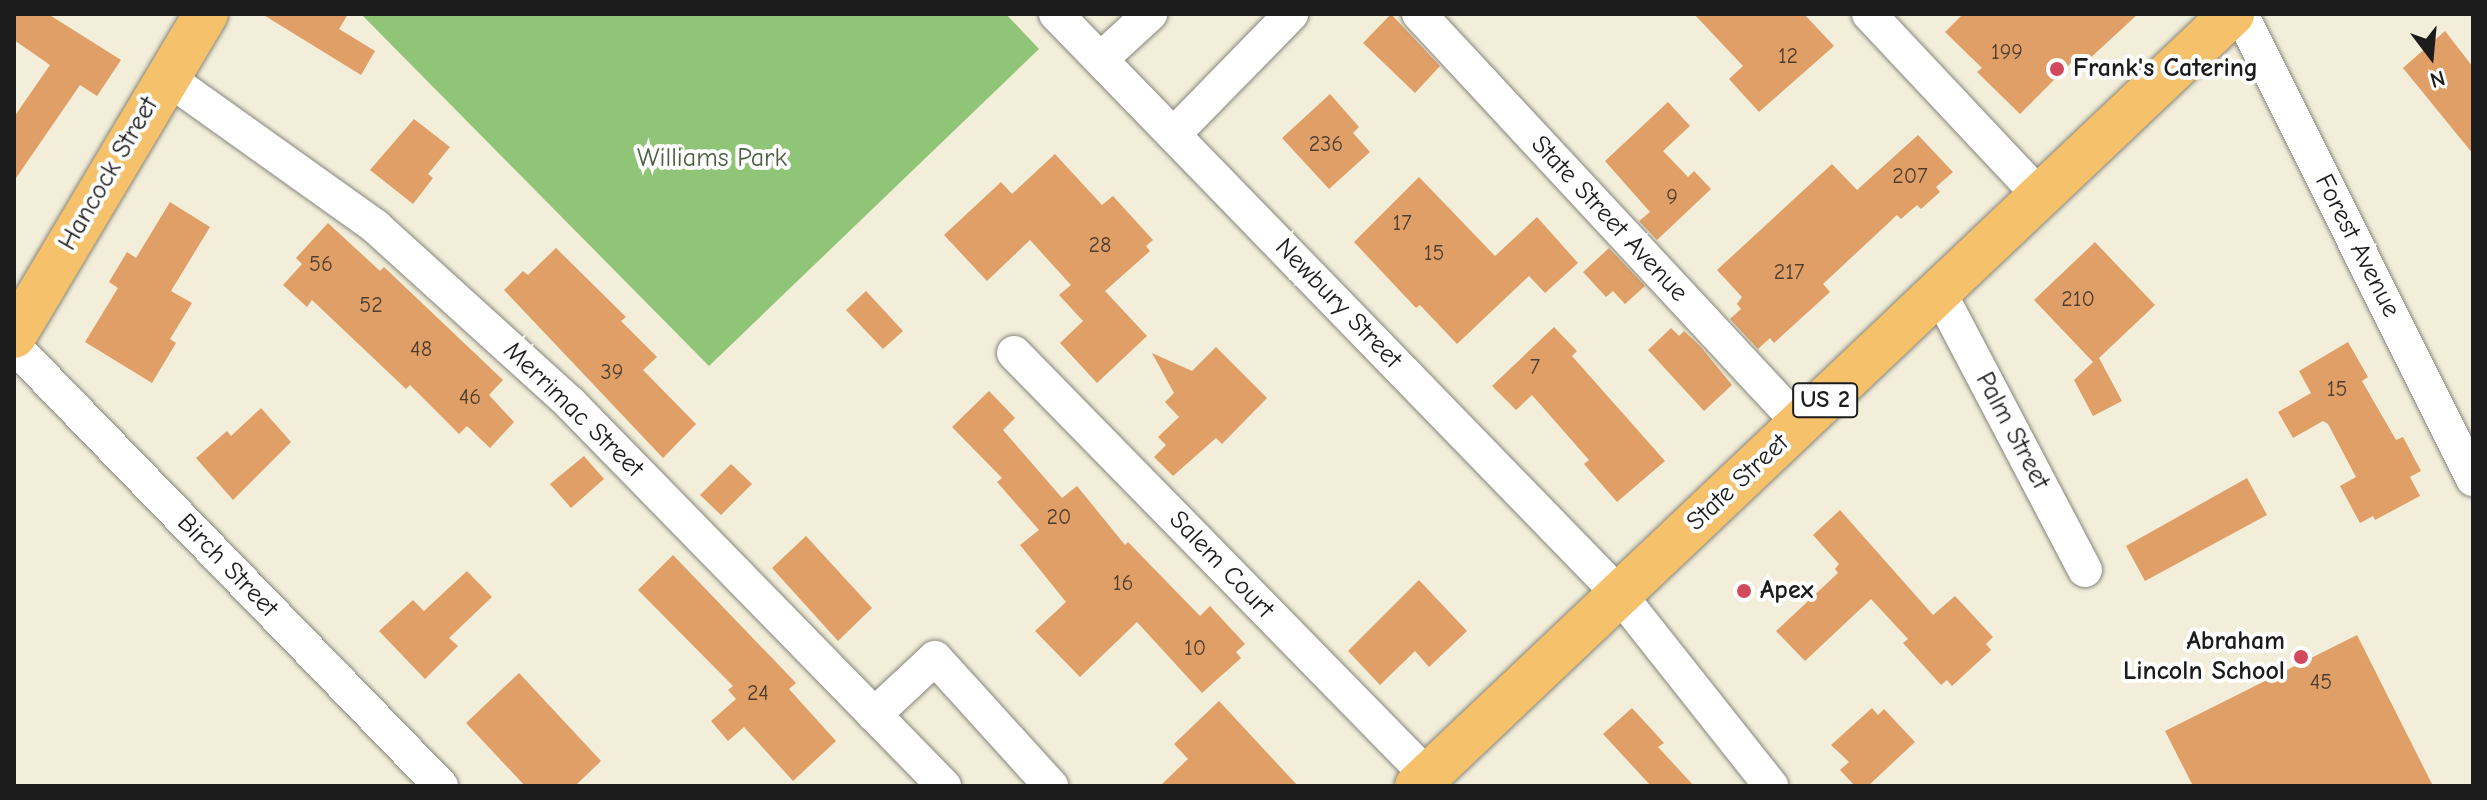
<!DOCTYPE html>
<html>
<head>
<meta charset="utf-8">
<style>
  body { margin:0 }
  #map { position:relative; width:2487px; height:800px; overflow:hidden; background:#f2eeda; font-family:"Comic Neue",sans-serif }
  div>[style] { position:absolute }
  .green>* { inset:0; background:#90c577 }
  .building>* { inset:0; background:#e09f67 }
  .roads { filter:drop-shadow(0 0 2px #87857b) drop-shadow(0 0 2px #87857b) }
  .minor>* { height:34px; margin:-17px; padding:0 17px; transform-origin:17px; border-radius:17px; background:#fff }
  .major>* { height:44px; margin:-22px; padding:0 22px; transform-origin:22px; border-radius:22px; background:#f5c16b }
  .dots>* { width:22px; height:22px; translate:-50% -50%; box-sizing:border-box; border:4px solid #fff; border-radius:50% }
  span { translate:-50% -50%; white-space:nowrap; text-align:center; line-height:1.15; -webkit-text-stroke:8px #fff; paint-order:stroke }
  .number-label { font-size:22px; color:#4d3d2f }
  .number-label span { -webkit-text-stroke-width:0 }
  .shield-label span { padding:2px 6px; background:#fff; border:2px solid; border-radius:6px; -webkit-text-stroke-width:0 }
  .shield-label { font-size:24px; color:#1c1c1c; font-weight:700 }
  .poi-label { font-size:26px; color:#1c1c1c; font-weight:700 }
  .left { translate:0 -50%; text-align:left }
  .right { translate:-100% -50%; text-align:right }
  .park-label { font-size:26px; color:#4a6040 }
  .street-label { font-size:26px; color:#1c1c1c }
  .frame { position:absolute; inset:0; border:16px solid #1c1c1c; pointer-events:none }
  .north { position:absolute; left:2391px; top:16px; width:80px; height:80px; -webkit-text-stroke:6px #fff; paint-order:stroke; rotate:164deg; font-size:22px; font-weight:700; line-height:32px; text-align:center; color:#1c1c1c }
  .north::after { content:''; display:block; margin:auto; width:28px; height:36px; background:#1c1c1c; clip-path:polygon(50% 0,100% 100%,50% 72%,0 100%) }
</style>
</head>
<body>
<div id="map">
  <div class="green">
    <i style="clip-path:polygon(361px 14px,1006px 14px,1039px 49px,709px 366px)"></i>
  </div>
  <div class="building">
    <i style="clip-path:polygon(14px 14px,48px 14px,121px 60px,97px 96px,80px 85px,14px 181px,14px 117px,50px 65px,14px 40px)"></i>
    <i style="clip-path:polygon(262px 14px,348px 14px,339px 29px,375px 51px,361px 75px)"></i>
    <i style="clip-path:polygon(1391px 14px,1440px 66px,1415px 93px,1363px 43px)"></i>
    <i style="clip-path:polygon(1694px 14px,1804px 14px,1834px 46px,1759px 112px,1729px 79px,1743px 66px)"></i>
    <i style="clip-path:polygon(1963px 14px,2138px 14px,2087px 61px,2080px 54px,2020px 114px,1977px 72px,1982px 68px,1945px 32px)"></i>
    <i style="clip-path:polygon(2445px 31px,2473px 67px,2473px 154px,2403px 68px)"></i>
    <i style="clip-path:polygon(1330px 94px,1359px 127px,1353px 133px,1370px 152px,1329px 189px,1282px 138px)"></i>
    <i style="clip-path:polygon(1668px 102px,1690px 126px,1663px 151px,1688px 177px,1694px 171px,1711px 189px,1657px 240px,1639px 221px,1650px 212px,1605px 161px)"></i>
    <i style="clip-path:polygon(414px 119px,450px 147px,428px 174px,433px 178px,413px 204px,370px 170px)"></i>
    <i style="clip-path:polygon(1918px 135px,1953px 172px,1936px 187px,1940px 192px,1921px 209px,1917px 205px,1901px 219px,1897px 215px,1823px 284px,1830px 292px,1774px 343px,1770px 338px,1758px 349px,1730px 319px,1741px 309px,1737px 304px,1742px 297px,1717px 270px,1832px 164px,1857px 190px)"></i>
    <i style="clip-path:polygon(1055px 154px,1102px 205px,1113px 196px,1153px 240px,1146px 246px,1150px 251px,1105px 291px,1147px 336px,1097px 383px,1060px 343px,1083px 321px,1059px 295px,1071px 285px,1030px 240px,987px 281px,944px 235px,1001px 182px,1012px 194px)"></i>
    <i style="clip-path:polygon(1419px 177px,1495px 256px,1537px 217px,1578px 263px,1545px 293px,1529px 276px,1457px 344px,1420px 305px,1416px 308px,1354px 242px)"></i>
    <i style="clip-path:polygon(170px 202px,210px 227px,171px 291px,192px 303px,170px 339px,176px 343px,152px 383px,85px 342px,118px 288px,109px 282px,127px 252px,136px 258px)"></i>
    <i style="clip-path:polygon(328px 223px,380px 271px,384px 267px,503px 380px,489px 395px,514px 422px,490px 448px,467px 426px,459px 434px,410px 385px,406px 389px,312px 300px,307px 307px,283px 285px,302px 264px,296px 258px)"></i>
    <i style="clip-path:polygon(2095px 242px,2155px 305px,2099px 358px,2122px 401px,2093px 416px,2074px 380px,2093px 362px,2034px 300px)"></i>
    <i style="clip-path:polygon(556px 248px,626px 317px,621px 321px,657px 357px,643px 370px,696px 424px,663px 458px,504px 290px,523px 271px,528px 275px)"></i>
    <i style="clip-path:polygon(1609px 248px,1645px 286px,1625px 304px,1613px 291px,1606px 297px,1583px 272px)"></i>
    <i style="clip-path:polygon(866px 291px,903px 331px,883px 349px,846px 310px)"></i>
    <i style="clip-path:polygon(1554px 327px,1577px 351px,1572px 356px,1665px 461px,1617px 502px,1584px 464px,1589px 460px,1532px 395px,1516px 410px,1492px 386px)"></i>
    <i style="clip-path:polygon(1671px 328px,1679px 336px,1684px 331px,1700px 346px,1732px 385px,1704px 411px,1648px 350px)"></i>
    <i style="clip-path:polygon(2348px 342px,2368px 377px,2362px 381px,2396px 440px,2403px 437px,2421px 471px,2410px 477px,2420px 496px,2375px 520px,2373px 516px,2360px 523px,2340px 486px,2356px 477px,2328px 424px,2323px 421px,2293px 438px,2278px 412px,2311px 393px,2299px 371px)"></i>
    <i style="clip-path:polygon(1216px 347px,1267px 398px,1222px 444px,1216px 438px,1173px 476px,1154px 457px,1166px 445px,1158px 437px,1179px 417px,1165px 402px,1174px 393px,1152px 353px,1192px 371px)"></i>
    <i style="clip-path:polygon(989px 391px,1015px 418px,1003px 430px,1062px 498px,1077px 486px,1125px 545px,1128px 542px,1200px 616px,1210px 606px,1245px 644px,1236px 652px,1241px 658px,1202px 693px,1137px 622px,1080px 677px,1035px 631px,1066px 602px,1020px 545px,1039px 530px,997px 482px,1002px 478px,952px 427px)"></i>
    <i style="clip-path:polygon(261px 408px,291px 442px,233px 500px,196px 458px,227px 431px,231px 436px)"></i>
    <i style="clip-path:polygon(584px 456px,604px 479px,571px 508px,550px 484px)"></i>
    <i style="clip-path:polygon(731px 464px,752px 484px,721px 515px,700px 495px)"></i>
    <i style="clip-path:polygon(2247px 478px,2267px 515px,2145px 581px,2126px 546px)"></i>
    <i style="clip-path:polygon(1840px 510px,1933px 615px,1955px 596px,1993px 637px,1986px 644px,1991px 650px,1952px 686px,1947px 680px,1941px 685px,1903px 643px,1908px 639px,1871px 599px,1805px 661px,1776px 631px,1838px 573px,1835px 569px,1839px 564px,1813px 535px)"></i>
    <i style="clip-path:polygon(806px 536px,872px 608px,838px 641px,772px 568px)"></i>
    <i style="clip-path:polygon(673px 555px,796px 683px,789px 689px,836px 741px,793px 781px,744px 727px,728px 741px,711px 721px,736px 699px,728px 690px,733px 686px,638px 590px)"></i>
    <i style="clip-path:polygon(467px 571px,492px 597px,449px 638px,458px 646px,425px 679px,379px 631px,413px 600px,424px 611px)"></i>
    <i style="clip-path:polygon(1419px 580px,1467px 631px,1429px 667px,1415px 651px,1380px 685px,1348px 651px)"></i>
    <i style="clip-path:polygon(2357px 635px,2433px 786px,2193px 786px,2165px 731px)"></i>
    <i style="clip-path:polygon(519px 673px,601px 761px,575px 786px,525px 786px,466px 723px)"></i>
    <i style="clip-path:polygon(1219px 701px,1298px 786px,1160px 786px,1188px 759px,1174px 744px)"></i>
    <i style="clip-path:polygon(1632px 708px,1664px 743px,1658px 747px,1694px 786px,1651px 786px,1603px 734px)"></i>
    <i style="clip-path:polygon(1872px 708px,1878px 715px,1884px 709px,1915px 742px,1868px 786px,1855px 786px,1840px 770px,1849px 762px,1831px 745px)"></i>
  </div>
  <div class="roads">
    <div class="minor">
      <i style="left:1056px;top:14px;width:808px;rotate:45.85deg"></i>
      <i style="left:1619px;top:594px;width:245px;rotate:51.6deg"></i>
      <i style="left:1419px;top:14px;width:560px;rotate:47.1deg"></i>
      <i style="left:1869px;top:14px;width:250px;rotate:46.8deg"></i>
      <i style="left:2241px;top:14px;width:520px;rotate:63.48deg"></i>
      <i style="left:1101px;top:59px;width:67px;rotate:-42.6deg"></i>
      <i style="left:166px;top:77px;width:258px;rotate:35.5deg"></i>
      <i style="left:376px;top:227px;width:261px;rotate:42.2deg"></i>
      <i style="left:569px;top:402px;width:537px;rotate:45.68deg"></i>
      <i style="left:1174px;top:134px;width:168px;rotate:-45.7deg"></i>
      <i style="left:1939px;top:292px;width:314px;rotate:62.3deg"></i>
      <i style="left:14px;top:346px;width:613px;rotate:45.86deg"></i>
      <i style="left:1014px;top:353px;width:592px;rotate:45.62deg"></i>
      <i style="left:874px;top:715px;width:83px;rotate:-43.1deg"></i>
      <i style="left:935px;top:658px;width:173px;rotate:47.8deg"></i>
    </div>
    <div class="major">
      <i style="left:14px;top:336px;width:375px;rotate:-59.2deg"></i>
      <i style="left:1417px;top:786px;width:1123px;rotate:-43.45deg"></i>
    </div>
  </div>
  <div class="dots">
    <i style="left:2057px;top:69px;background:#d1495b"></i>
    <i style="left:1744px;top:591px;background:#d1495b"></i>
    <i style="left:2301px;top:657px;background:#d1495b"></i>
  </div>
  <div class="number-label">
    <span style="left:2007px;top:53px">199</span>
    <span style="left:1788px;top:57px">12</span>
    <span style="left:1326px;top:145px">236</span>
    <span style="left:1910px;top:177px">207</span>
    <span style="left:1672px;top:198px">9</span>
    <span style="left:1402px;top:224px">17</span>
    <span style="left:1100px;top:246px">28</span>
    <span style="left:1434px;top:254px">15</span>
    <span style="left:321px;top:265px">56</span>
    <span style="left:1789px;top:273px">217</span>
    <span style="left:2078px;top:300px">210</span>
    <span style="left:371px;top:306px">52</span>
    <span style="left:421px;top:350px">48</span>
    <span style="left:1535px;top:368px">7</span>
    <span style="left:612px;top:373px">39</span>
    <span style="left:2337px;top:390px">15</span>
    <span style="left:470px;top:398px">46</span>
    <span style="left:1059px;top:518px">20</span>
    <span style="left:1123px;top:584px">16</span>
    <span style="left:1195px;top:649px">10</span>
    <span style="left:2321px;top:683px">45</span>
    <span style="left:758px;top:694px">24</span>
  </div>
  <div class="shield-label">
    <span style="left:1825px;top:400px">US 2</span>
  </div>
  <div class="poi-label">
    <span class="left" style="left:2073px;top:69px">Frank's Catering</span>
    <span class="left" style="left:1760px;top:591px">Apex</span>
    <span class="right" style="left:2285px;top:657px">Abraham<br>Lincoln School</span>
  </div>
  <div class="park-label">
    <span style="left:712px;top:159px">Williams Park</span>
  </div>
  <div class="street-label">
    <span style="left:109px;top:174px;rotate:-60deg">Hancock Street</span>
    <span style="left:1609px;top:219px;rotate:47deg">State Street Avenue</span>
    <span style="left:2357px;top:246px;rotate:63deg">Forest Avenue</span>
    <span style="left:1338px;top:304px;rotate:46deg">Newbury Street</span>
    <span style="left:573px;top:410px;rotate:44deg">Merrimac Street</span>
    <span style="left:2012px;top:431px;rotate:62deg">Palm Street</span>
    <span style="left:1738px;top:483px;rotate:-43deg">State Street</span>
    <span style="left:1221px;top:565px;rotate:46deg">Salem Court</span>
    <span style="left:227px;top:566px;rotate:46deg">Birch Street</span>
  </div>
  <div class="frame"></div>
  <div class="north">N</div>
</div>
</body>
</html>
